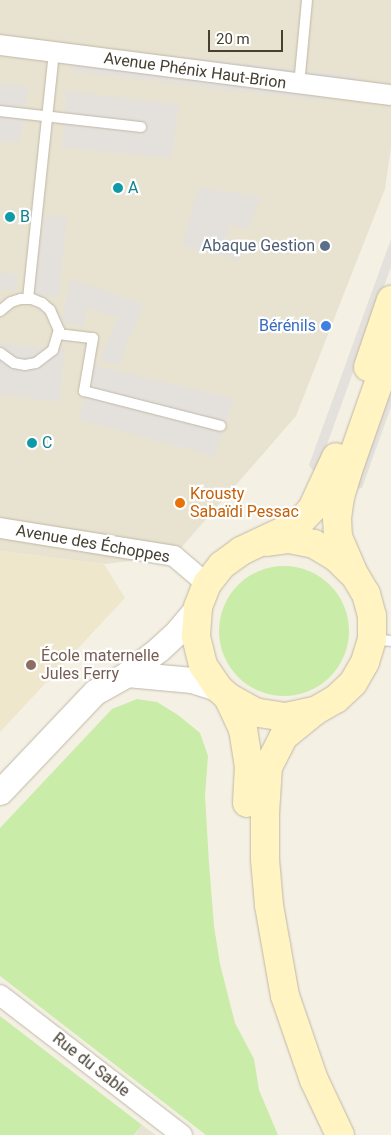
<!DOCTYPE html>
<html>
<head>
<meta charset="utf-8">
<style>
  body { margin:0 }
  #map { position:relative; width:391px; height:1135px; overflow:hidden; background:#f4f0e4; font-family:Roboto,sans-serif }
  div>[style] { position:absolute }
  .residential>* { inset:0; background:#e8e2d1 }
  .education>* { inset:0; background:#eee7cc }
  .green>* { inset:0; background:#c9eca9 }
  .round { border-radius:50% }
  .parking>* { inset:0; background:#e4e1dd }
  .roads { filter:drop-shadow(0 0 1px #c0b8a6) drop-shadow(0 0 1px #c0b8a6) }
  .service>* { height:10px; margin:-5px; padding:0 5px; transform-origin:5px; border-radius:5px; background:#fff }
  .minor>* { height:20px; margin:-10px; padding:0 10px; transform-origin:10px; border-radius:10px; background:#fff }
  .tertiary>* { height:25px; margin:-12.5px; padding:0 12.5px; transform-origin:12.5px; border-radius:12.5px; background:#fff }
  .secondary>* { height:28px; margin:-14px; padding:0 14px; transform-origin:14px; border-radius:14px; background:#fff4c2 }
  .dots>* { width:14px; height:14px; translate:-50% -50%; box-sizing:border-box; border:2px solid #fff; border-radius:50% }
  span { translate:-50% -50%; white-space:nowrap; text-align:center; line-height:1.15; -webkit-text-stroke:4.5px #fff; paint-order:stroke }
  .street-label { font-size:16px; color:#464033 }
  .culture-label { font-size:16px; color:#0d838f }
  .left { translate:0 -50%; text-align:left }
  .service-label { font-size:16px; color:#4e5e75 }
  .right { translate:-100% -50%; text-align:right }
  .shop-label { font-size:16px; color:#366cbe }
  .food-label { font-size:16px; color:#c56008 }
  .education-label { font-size:16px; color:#785e54 }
  .scale { position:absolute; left:208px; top:30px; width:75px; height:22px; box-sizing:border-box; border:2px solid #464033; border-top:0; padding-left:6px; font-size:15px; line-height:18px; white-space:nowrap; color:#464033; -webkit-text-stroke:4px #fff; paint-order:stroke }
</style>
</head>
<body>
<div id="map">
  <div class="residential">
    <i style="clip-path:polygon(0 0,391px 0,391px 148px,385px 189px,296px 416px,174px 556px,104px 564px,0 551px)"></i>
    <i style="clip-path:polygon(142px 1125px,156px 1135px,135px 1135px)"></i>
  </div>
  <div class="education">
    <i style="clip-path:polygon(0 551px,104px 564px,125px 598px,0 732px)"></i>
  </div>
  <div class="green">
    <i class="round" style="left:219px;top:566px;width:130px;height:130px"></i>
    <i style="clip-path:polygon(137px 699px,157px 702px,178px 715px,200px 733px,208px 756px,205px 796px,209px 863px,214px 926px,220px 964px,235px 1023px,254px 1059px,259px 1090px,278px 1135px,206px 1135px,0 976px,0 828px,112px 709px)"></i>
    <i style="clip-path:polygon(0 1016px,142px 1125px,134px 1135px,0 1135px)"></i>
  </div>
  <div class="parking">
    <i style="clip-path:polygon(154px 54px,357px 76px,357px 86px,152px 61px)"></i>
    <i style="clip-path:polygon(71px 63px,327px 92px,325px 101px,70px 71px)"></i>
    <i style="clip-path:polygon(0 84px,28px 87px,20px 143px,0 141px)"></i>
    <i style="clip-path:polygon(67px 91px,179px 105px,171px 158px,62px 147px)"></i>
    <i style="clip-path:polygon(198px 187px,260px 197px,248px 230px,230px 224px,225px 239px,244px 244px,239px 261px,183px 245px)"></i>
    <i style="clip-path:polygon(44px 215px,67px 218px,58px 298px,34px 294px)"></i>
    <i style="clip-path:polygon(391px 239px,391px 267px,316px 475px,309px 465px)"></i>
    <i style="clip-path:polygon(0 273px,17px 274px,16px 290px,0 289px)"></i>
    <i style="clip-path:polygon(71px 279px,143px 304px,119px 366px,100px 360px,118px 317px,87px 308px,84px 326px,61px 322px)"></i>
    <i style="clip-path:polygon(0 344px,65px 350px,59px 402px,0 394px)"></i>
    <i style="clip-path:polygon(93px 365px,234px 399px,214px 456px,78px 419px)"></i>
    <i style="clip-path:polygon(391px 378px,391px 407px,362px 488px,351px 490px)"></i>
  </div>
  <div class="roads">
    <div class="service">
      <i style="left:299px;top:85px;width:85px;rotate:-84.6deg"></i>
      <i style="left:0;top:111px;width:142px;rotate:6.5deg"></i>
      <i style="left:28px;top:299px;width:249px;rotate:-84deg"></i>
      <i style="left:0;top:311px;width:14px;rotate:-39deg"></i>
      <i style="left:11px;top:302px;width:10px;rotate:-17deg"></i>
      <i style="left:21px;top:299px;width:11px"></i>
      <i style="left:32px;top:299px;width:11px;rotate:22deg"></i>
      <i style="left:42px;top:303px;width:11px;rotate:41deg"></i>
      <i style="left:50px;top:310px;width:22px;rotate:66deg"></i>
      <i style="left:59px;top:330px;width:21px;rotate:107deg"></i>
      <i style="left:53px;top:350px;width:21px;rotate:143deg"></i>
      <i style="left:36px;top:363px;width:11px;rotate:170deg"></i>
      <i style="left:25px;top:365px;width:11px;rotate:-170deg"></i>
      <i style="left:14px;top:363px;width:17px;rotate:-144deg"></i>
      <i style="left:58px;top:334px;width:35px;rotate:7deg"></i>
      <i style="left:93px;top:338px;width:54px;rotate:99.6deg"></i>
      <i style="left:84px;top:391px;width:141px;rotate:14.3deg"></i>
      <i style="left:373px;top:639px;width:18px;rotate:6deg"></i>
    </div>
    <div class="minor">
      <i style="left:0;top:45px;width:394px;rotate:7.3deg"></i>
      <i style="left:0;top:528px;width:176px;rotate:9.1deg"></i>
      <i style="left:174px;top:556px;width:43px;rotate:40.3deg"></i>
      <i style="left:0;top:995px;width:230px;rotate:37.6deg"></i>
    </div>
    <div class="tertiary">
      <i style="left:127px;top:674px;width:65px;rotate:5.3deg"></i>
      <i style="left:192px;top:680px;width:28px;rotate:18deg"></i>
      <i style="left:0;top:792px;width:138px;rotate:-46.5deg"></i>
      <i style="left:95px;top:692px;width:37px;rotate:-29deg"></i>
      <i style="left:127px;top:674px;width:41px;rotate:-38deg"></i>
      <i style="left:159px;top:649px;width:26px;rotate:-43deg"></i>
      <i style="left:178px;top:631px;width:31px;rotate:-50deg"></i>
    </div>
    <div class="secondary">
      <i style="left:368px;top:367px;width:71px;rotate:-71.1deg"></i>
      <i style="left:267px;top:542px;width:22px;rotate:-8deg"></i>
      <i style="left:289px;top:539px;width:25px;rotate:11deg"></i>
      <i style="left:314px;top:544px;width:26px;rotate:31deg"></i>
      <i style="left:336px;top:557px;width:21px;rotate:45deg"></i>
      <i style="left:228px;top:697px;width:35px;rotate:65deg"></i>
      <i style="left:243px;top:729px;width:36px;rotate:81deg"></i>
      <i style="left:249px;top:765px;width:38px;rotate:93deg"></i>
      <i style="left:314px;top:711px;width:30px;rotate:168deg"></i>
      <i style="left:285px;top:717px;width:30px;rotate:-171deg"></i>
      <i style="left:255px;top:712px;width:31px;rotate:-151deg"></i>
      <i style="left:228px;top:697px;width:12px;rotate:-138deg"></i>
      <i style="left:219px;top:689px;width:29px;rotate:-124deg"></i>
      <i style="left:203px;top:665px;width:30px;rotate:-104deg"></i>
      <i style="left:196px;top:636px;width:29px;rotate:-86deg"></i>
      <i style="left:198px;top:607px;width:25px;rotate:-69deg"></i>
      <i style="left:207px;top:584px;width:24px;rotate:-52deg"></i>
      <i style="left:222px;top:565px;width:24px;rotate:-36deg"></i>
      <i style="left:241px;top:551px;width:63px;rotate:-25.3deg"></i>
      <i style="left:298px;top:524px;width:21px;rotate:-47deg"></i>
      <i style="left:312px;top:509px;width:57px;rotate:-65.2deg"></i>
      <i style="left:340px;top:1135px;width:61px;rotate:-115.3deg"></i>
      <i style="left:314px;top:1080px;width:89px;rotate:-109deg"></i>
      <i style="left:285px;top:996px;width:92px;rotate:-100deg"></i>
      <i style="left:269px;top:905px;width:46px;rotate:-95deg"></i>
      <i style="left:265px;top:859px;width:46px;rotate:-90deg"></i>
      <i style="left:265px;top:813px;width:46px;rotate:-86.3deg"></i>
      <i style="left:268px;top:767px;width:35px;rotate:-63deg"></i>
      <i style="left:284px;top:736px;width:40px;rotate:-39deg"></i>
      <i style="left:315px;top:711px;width:24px;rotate:-30deg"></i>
      <i style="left:336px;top:699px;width:23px;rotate:-43deg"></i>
      <i style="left:353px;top:683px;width:24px;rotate:-60deg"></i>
      <i style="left:365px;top:662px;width:24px;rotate:-73deg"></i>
      <i style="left:372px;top:639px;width:23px;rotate:-90deg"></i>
      <i style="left:372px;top:616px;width:23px;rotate:-105deg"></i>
      <i style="left:366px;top:594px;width:23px;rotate:-121deg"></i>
      <i style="left:354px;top:574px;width:40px;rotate:-113.4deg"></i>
      <i style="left:338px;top:537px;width:19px;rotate:-93deg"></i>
      <i style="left:337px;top:518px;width:21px;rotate:-82deg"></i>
      <i style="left:340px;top:497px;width:37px;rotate:-73deg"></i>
      <i style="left:351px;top:462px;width:121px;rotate:-70.7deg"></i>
    </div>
  </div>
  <div class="dots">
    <i style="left:118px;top:188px;background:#0f9aa8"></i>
    <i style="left:10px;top:217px;background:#0f9aa8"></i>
    <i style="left:325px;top:246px;background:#5c6f8a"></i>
    <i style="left:326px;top:326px;background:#3f7fe0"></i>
    <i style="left:32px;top:443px;background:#0f9aa8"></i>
    <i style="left:180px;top:503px;background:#e8710a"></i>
    <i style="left:31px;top:665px;background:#8d6e63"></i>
  </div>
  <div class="street-label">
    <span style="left:195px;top:71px;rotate:8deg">Avenue Phénix Haut-Brion</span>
    <span style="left:93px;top:544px;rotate:10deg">Avenue des Échoppes</span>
    <span style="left:91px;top:1065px;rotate:38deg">Rue du Sable</span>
  </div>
  <div class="culture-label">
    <span class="left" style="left:128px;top:188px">A</span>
    <span class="left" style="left:20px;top:217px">B</span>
    <span class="left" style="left:42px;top:443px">C</span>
  </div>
  <div class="service-label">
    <span class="right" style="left:315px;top:246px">Abaque Gestion</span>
  </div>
  <div class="shop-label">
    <span class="right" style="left:316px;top:326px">Bérénils</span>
  </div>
  <div class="food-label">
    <span class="left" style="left:190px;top:503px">Krousty<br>Sabaïdi Pessac</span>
  </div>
  <div class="education-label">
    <span class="left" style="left:41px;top:665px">École maternelle<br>Jules Ferry</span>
  </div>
  <div class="scale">20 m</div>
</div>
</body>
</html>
